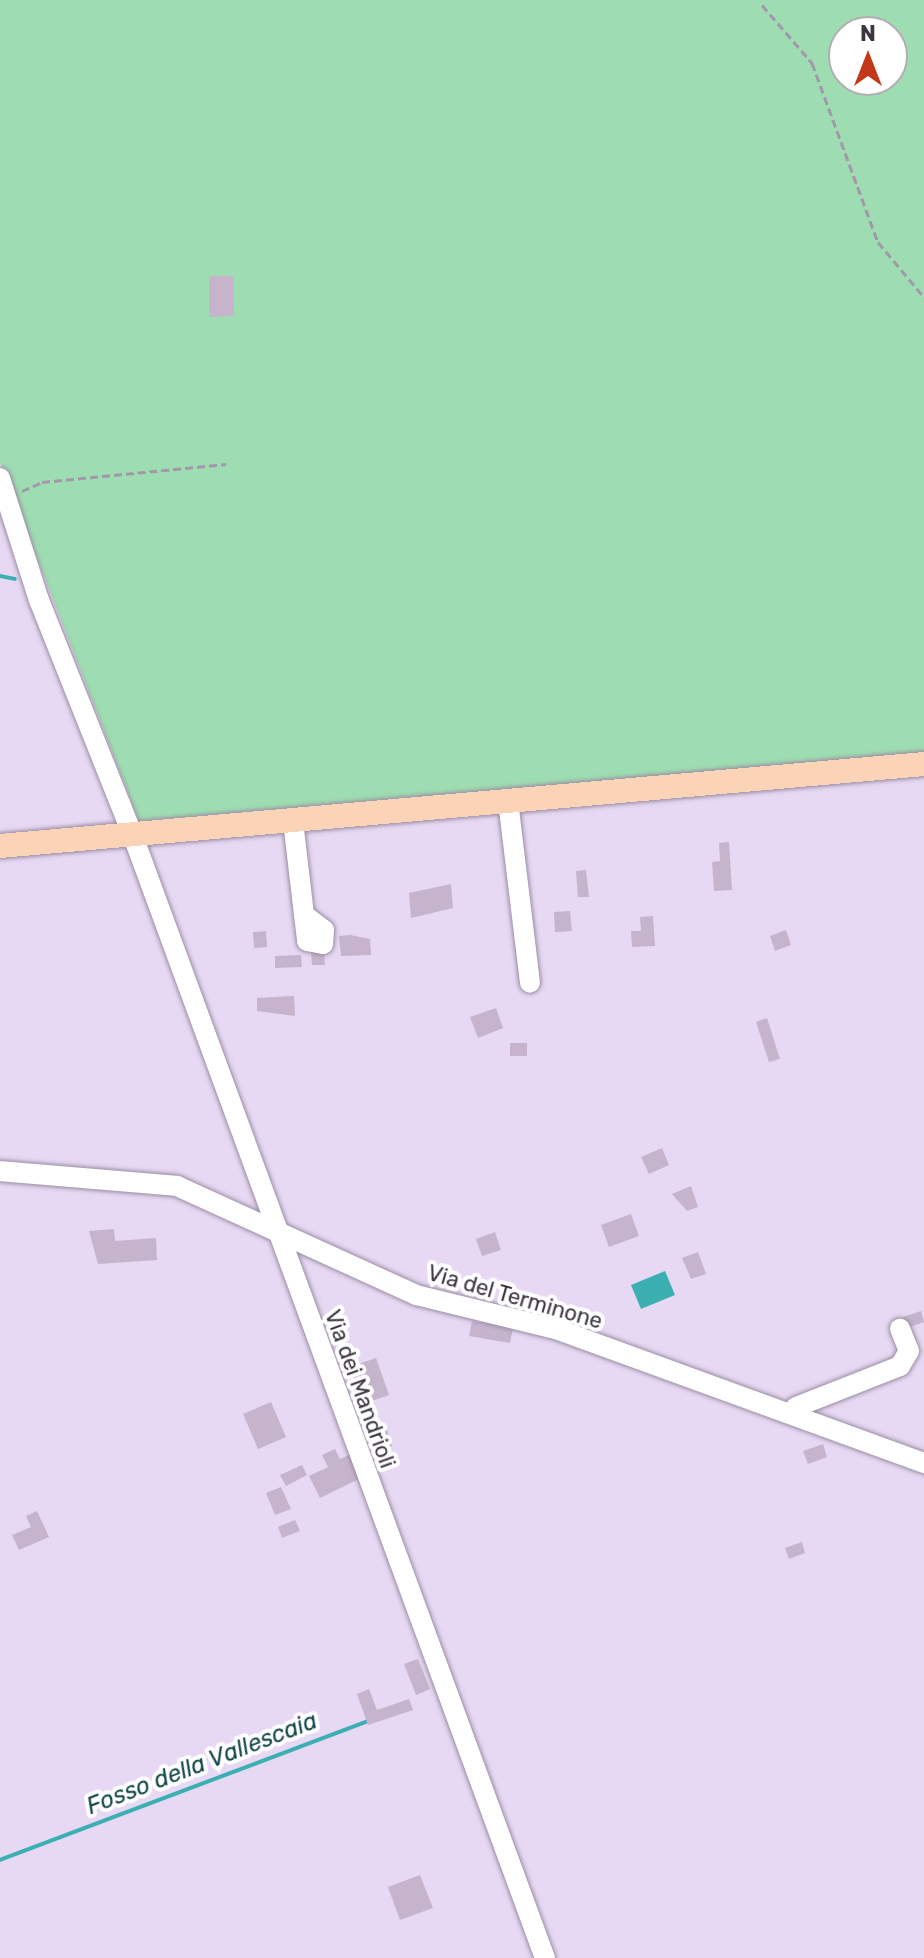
<!DOCTYPE html>
<html>
<head>
<meta charset="utf-8">
<style>
  body { margin:0 }
  #map { position:relative; width:924px; height:1958px; overflow:hidden; background:#e7d8f3; font-family:Rubik,sans-serif }
  div>[style] { position:absolute }
  .green>* { inset:0; background:#9eddb1 }
  .water>* { inset:0; background:#3bafb2 }
  .stream>* { height:4px; margin:-2px; padding:0 2px; transform-origin:2px; border-radius:2px; background:#3bafb2 }
  .building>* { inset:0; background:#c5b4cc }
  .path>* { height:3px; margin-top:-1.5px; transform-origin:0; background:repeating-linear-gradient(90deg,#a297ab 0 8px,transparent 0 12px) }
  .roads { filter:drop-shadow(0 0 2px #9b8da5) drop-shadow(0 0 2px #9b8da5) }
  .minor>* { height:20px; margin:-10px; padding:0 10px; transform-origin:10px; border-radius:10px; background:#fff }
  .major>* { height:24px; margin:-12px; padding:0 12px; transform-origin:12px; border-radius:12px; background:#fbd3b7 }
  span { translate:-50% -50%; white-space:nowrap; text-align:center; line-height:1.15; -webkit-text-stroke:8px #fff; paint-order:stroke }
  .street-label { font-size:22px; color:#3b353f }
  .water-label { font-size:24px; color:#144748; font-style:italic }
  .north { position:absolute; left:828px; top:16px; width:80px; height:80px; box-sizing:border-box; background:#fff; border:2px solid #b1aeb2; border-radius:50%; rotate:0deg; font-size:22px; font-weight:700; line-height:32px; text-align:center; color:#3b353f }
  .north::after { content:''; display:block; margin:auto; width:28px; height:36px; background:#c23818; clip-path:polygon(50% 0,100% 100%,50% 72%,0 100%) }
</style>
</head>
<body>
<div id="map">
  <div class="green">
    <i style="clip-path:polygon(evenodd,0 0,924px 0,924px 753px,139px 821px,0 462px,0 0,844px 32px,892px 32px,892px 80px,844px 80px,844px 32px)"></i>
  </div>
  <div class="water">
    <i style="clip-path:polygon(665px 1271px,675px 1295px,641px 1309px,631px 1285px)"></i>
  </div>
  <div class="stream">
    <i style="left:0;top:576px;width:15px;rotate:11deg"></i>
    <i style="left:0;top:1860px;width:396px;rotate:-20.7deg"></i>
  </div>
  <div class="building">
    <i style="clip-path:polygon(209px 276px,233px 276px,234px 316px,209px 317px)"></i>
    <i style="clip-path:polygon(729px 842px,732px 890px,714px 891px,712px 862px,720px 861px,719px 843px)"></i>
    <i style="clip-path:polygon(586px 870px,589px 897px,578px 897px,576px 871px)"></i>
    <i style="clip-path:polygon(451px 884px,453px 908px,411px 918px,409px 893px)"></i>
    <i style="clip-path:polygon(570px 911px,572px 931px,555px 932px,554px 912px)"></i>
    <i style="clip-path:polygon(653px 916px,655px 946px,632px 947px,631px 931px,641px 931px,640px 917px)"></i>
    <i style="clip-path:polygon(786px 930px,791px 945px,775px 951px,770px 936px)"></i>
    <i style="clip-path:polygon(266px 931px,267px 947px,254px 948px,253px 932px)"></i>
    <i style="clip-path:polygon(350px 935px,370px 939px,371px 955px,341px 956px,339px 936px)"></i>
    <i style="clip-path:polygon(311px 952px,324px 952px,325px 965px,312px 965px)"></i>
    <i style="clip-path:polygon(301px 955px,302px 967px,275px 968px,275px 956px)"></i>
    <i style="clip-path:polygon(294px 996px,295px 1016px,257px 1011px,257px 998px)"></i>
    <i style="clip-path:polygon(496px 1008px,503px 1028px,478px 1038px,470px 1017px)"></i>
    <i style="clip-path:polygon(767px 1018px,780px 1059px,769px 1062px,756px 1022px)"></i>
    <i style="clip-path:polygon(510px 1043px,527px 1043px,527px 1056px,510px 1056px)"></i>
    <i style="clip-path:polygon(662px 1148px,669px 1165px,649px 1174px,641px 1157px)"></i>
    <i style="clip-path:polygon(691px 1186px,698px 1207px,687px 1211px,672px 1194px)"></i>
    <i style="clip-path:polygon(631px 1214px,639px 1236px,609px 1247px,601px 1225px)"></i>
    <i style="clip-path:polygon(114px 1229px,115px 1241px,156px 1238px,157px 1260px,98px 1264px,89px 1231px)"></i>
    <i style="clip-path:polygon(495px 1232px,501px 1250px,482px 1256px,476px 1239px)"></i>
    <i style="clip-path:polygon(698px 1252px,706px 1274px,691px 1279px,682px 1258px)"></i>
    <i style="clip-path:polygon(921px 1311px,924px 1322px,907px 1328px,903px 1317px)"></i>
    <i style="clip-path:polygon(472px 1321px,513px 1328px,510px 1343px,469px 1336px)"></i>
    <i style="clip-path:polygon(376px 1358px,389px 1395px,363px 1404px,350px 1367px)"></i>
    <i style="clip-path:polygon(271px 1402px,286px 1437px,258px 1449px,243px 1414px)"></i>
    <i style="clip-path:polygon(385px 1423px,392px 1446px,373px 1452px,366px 1429px)"></i>
    <i style="clip-path:polygon(823px 1444px,827px 1457px,808px 1464px,803px 1451px)"></i>
    <i style="clip-path:polygon(335px 1449px,340px 1459px,351px 1454px,363px 1477px,320px 1498px,309px 1476px,328px 1467px,322px 1455px)"></i>
    <i style="clip-path:polygon(302px 1465px,307px 1475px,286px 1486px,280px 1475px)"></i>
    <i style="clip-path:polygon(281px 1487px,291px 1509px,275px 1515px,266px 1493px)"></i>
    <i style="clip-path:polygon(37px 1511px,49px 1537px,19px 1550px,12px 1535px,31px 1527px,26px 1516px)"></i>
    <i style="clip-path:polygon(295px 1520px,300px 1531px,282px 1538px,278px 1527px)"></i>
    <i style="clip-path:polygon(802px 1542px,805px 1553px,789px 1559px,785px 1548px)"></i>
    <i style="clip-path:polygon(418px 1659px,430px 1689px,416px 1695px,404px 1664px)"></i>
    <i style="clip-path:polygon(369px 1689px,377px 1710px,409px 1699px,413px 1710px,368px 1725px,357px 1694px)"></i>
    <i style="clip-path:polygon(420px 1875px,433px 1908px,400px 1920px,388px 1887px)"></i>
  </div>
  <div class="path">
    <i style="left:762px;top:5px;width:77px;rotate:49.2deg"></i>
    <i style="left:812px;top:63px;width:191px;rotate:69.8deg"></i>
    <i style="left:878px;top:242px;width:72px;rotate:50.1deg"></i>
    <i style="left:22px;top:491px;width:22px;rotate:-24deg"></i>
    <i style="left:42px;top:482px;width:185px;rotate:-5.6deg"></i>
  </div>
  <div class="roads">
    <div class="minor">
      <i style="left:0;top:478px;width:128px;rotate:72.3deg"></i>
      <i style="left:39px;top:600px;width:254px;rotate:68.3deg"></i>
      <i style="left:133px;top:836px;width:1195px;rotate:69.84deg"></i>
      <i style="left:508px;top:801px;width:183px;rotate:83.1deg"></i>
      <i style="left:293px;top:821px;width:95px;rotate:83.3deg"></i>
      <i style="left:304px;top:915px;width:26px;rotate:83deg"></i>
      <i style="left:307px;top:941px;width:16px;rotate:11deg"></i>
      <i style="left:323px;top:944px;width:14px;rotate:-86deg"></i>
      <i style="left:324px;top:930px;width:25px;rotate:-143deg"></i>
      <i style="left:0;top:1171px;width:178px;rotate:4.8deg"></i>
      <i style="left:177px;top:1186px;width:263px;rotate:24.5deg"></i>
      <i style="left:416px;top:1295px;width:144px;rotate:13.7deg"></i>
      <i style="left:556px;top:1329px;width:392px;rotate:20deg"></i>
      <i style="left:796px;top:1407px;width:112px;rotate:-21.5deg"></i>
      <i style="left:900px;top:1366px;width:17px;rotate:-59deg"></i>
      <i style="left:909px;top:1351px;width:24px;rotate:-112deg"></i>
    </div>
    <div class="major">
      <i style="left:0;top:846px;width:928px;rotate:-5.07deg"></i>
    </div>
  </div>
  <div class="street-label">
    <span style="left:515px;top:1297px;rotate:16deg">Via del Terminone</span>
    <span style="left:360px;top:1389px;rotate:70deg">Via dei Mandrioli</span>
  </div>
  <div class="water-label">
    <span style="left:202px;top:1764px;rotate:-21deg">Fosso della Vallescaia</span>
  </div>
  <div class="north">N</div>
</div>
</body>
</html>
